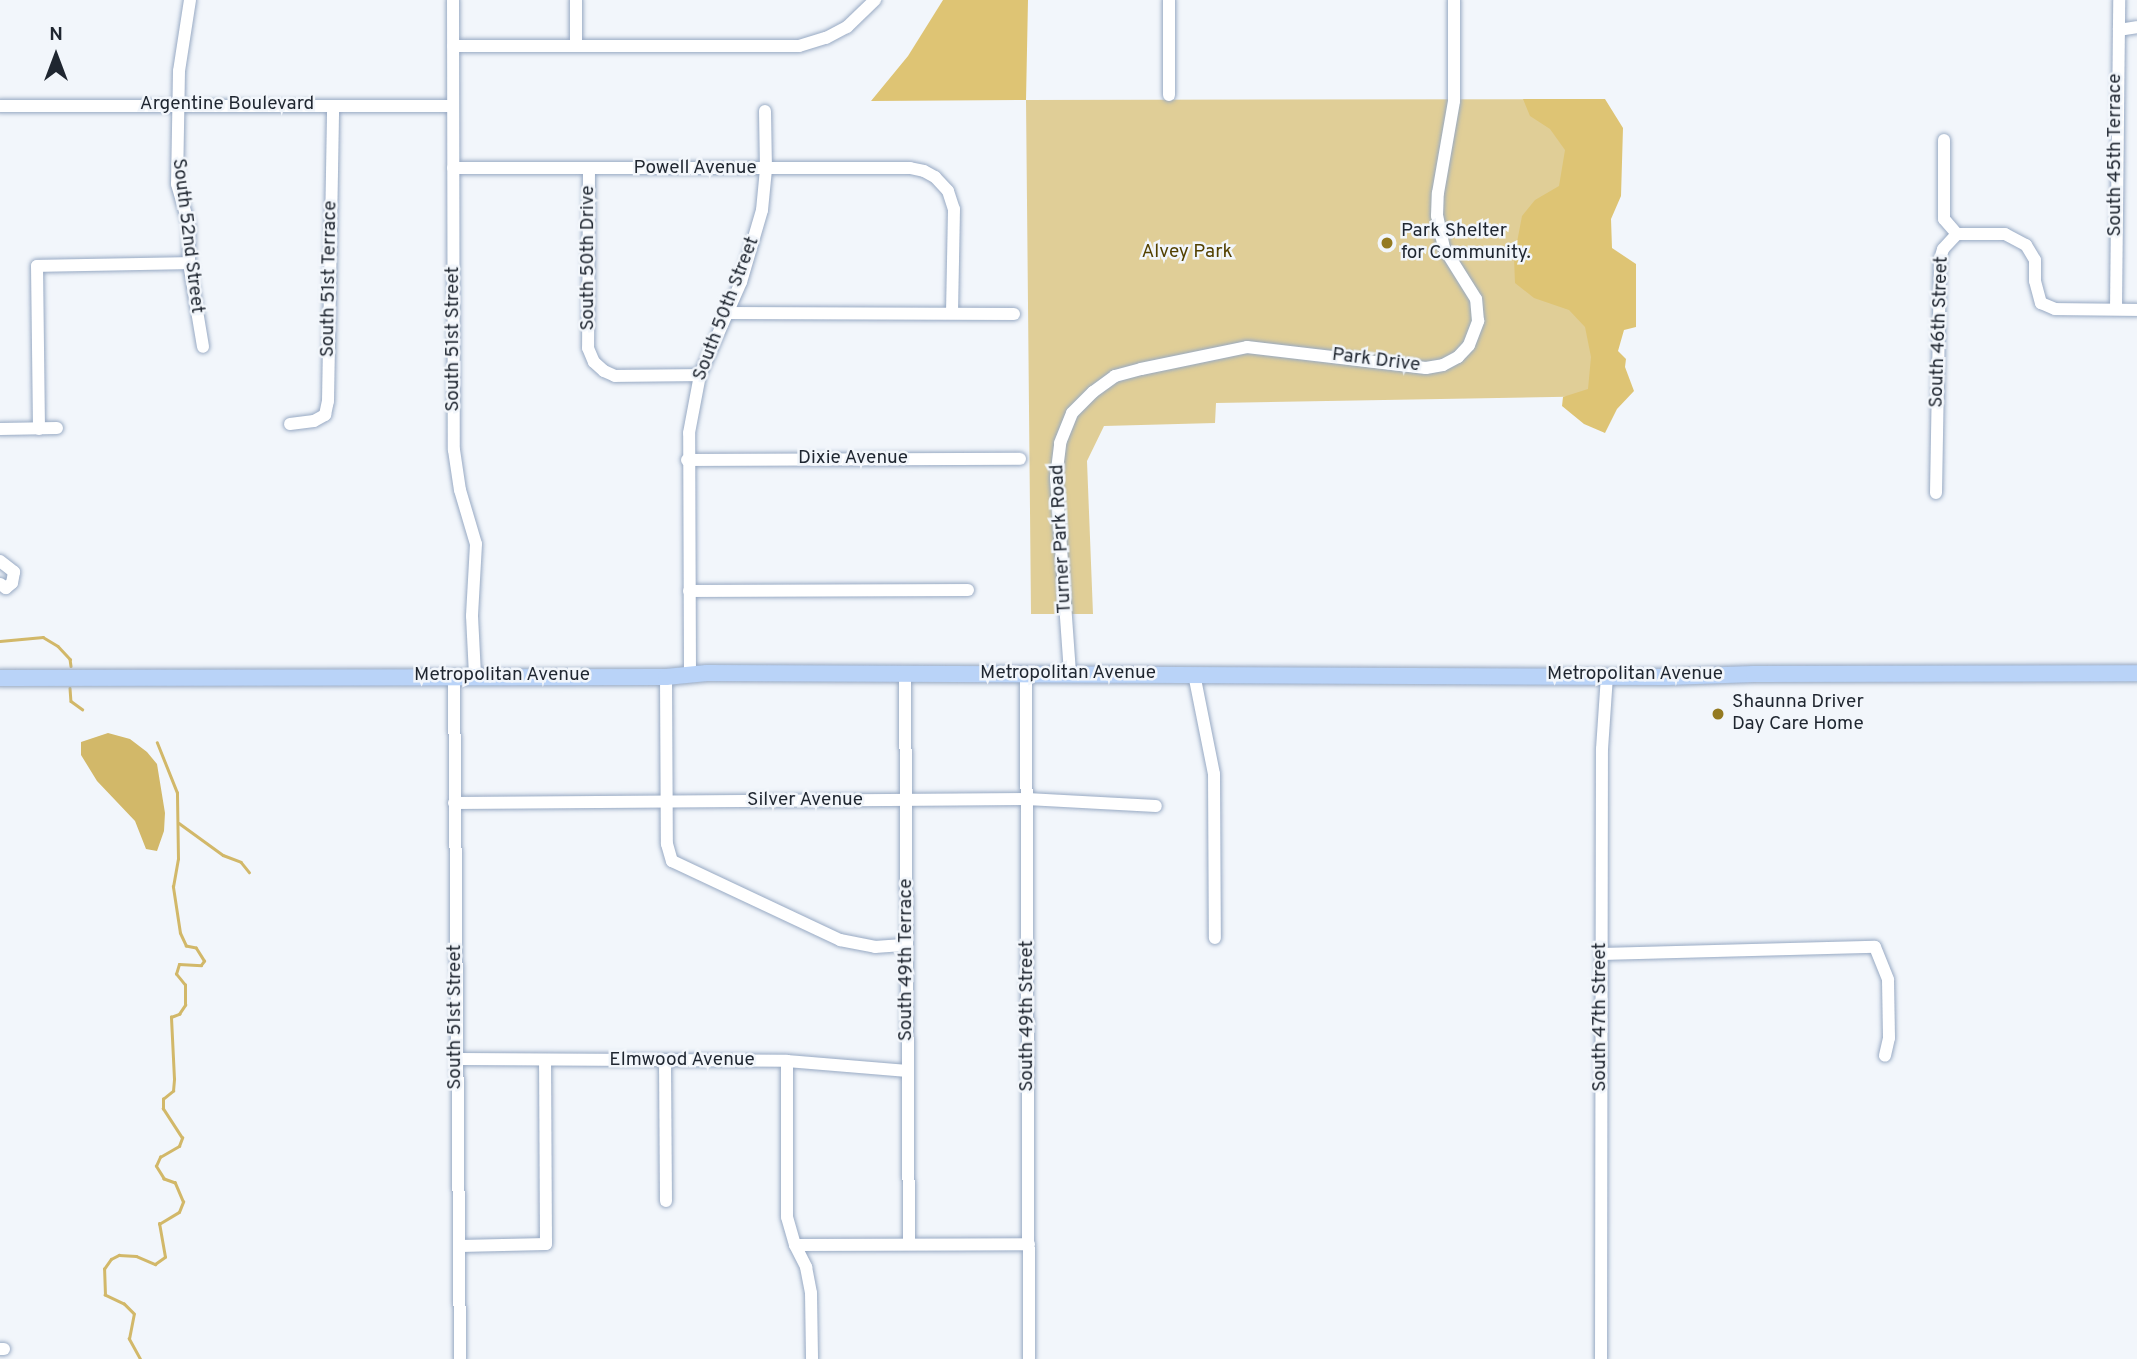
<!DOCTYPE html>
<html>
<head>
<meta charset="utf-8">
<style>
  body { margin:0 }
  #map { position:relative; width:2137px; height:1359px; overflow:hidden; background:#f2f6fb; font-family:Overpass,sans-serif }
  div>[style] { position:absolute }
  .green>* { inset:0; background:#e0ce97 }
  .forest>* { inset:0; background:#dec474 }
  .water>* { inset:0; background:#d2b869 }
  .stream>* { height:2.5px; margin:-1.25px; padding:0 1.25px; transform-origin:1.25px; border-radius:1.25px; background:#d2b869 }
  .roads { filter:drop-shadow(0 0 2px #97a9c3) drop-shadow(0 0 2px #97a9c3) }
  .minor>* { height:12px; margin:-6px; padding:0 6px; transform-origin:6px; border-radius:6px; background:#fff }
  .major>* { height:16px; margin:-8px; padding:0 8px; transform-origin:8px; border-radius:8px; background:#b9d3f8 }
  .dots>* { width:19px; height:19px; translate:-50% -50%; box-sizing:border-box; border:4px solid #f2f6fb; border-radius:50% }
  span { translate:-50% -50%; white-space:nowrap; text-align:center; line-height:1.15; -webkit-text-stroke:5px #f2f6fb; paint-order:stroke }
  .street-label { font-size:19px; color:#1f2630 }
  .poi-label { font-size:19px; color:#1f2630 }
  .left { translate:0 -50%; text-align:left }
  .park-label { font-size:19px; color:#534100 }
  .north { position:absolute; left:21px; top:21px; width:70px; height:70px; -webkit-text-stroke:5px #f2f6fb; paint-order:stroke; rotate:0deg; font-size:19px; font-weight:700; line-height:28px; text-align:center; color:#1f2630 }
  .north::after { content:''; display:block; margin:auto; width:24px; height:32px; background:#1f2630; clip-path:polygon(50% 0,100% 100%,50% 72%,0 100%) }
</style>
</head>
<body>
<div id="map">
  <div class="green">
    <i style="clip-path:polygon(1605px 99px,1610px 396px,1216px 403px,1215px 423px,1104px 426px,1087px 461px,1093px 614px,1031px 614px,1026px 100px)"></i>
  </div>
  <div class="forest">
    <i style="clip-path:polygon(943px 0,1028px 0,1026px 100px,871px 101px,908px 56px)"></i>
    <i style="clip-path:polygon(1523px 99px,1605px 99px,1623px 128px,1621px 196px,1611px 219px,1612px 248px,1636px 264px,1636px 327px,1624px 330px,1618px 351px,1626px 359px,1625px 367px,1634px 391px,1617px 409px,1605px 433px,1584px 424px,1562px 406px,1563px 397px,1588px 389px,1591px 357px,1585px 327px,1569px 310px,1534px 298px,1515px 283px,1514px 258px,1522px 216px,1535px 200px,1559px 186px,1565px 150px,1550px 129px,1530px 116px)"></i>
  </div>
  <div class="water">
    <i style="clip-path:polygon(108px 733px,130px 739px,147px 752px,157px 764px,165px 813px,164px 831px,157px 851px,146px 849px,135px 821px,97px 781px,81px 755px,81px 742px)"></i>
  </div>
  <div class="stream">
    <i style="left:0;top:641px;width:43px;rotate:-5.3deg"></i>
    <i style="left:43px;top:637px;width:17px;rotate:31deg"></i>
    <i style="left:58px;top:646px;width:18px;rotate:47deg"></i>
    <i style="left:70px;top:659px;width:7px;rotate:82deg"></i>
    <i style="left:70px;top:688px;width:13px;rotate:86deg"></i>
    <i style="left:71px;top:701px;width:14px;rotate:36deg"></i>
    <i style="left:179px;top:823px;width:54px;rotate:36deg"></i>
    <i style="left:223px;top:855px;width:19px;rotate:21deg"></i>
    <i style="left:241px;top:862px;width:13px;rotate:51deg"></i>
    <i style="left:140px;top:1359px;width:23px;rotate:-119deg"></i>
    <i style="left:129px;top:1339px;width:25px;rotate:-79deg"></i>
    <i style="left:134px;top:1314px;width:14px;rotate:-135deg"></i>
    <i style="left:124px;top:1304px;width:21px;rotate:-155deg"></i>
    <i style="left:105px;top:1295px;width:26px;rotate:-92deg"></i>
    <i style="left:104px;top:1269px;width:12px;rotate:-55deg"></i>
    <i style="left:111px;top:1259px;width:9px;rotate:-27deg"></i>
    <i style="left:119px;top:1255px;width:17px;rotate:3deg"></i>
    <i style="left:136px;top:1256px;width:21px;rotate:23deg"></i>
    <i style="left:155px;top:1264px;width:12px;rotate:-35deg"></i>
    <i style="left:165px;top:1257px;width:34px;rotate:-100deg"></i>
    <i style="left:159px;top:1224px;width:23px;rotate:-31deg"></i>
    <i style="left:179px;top:1212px;width:11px;rotate:-68deg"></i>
    <i style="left:183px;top:1202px;width:21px;rotate:-113deg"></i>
    <i style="left:175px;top:1183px;width:12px;rotate:-160deg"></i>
    <i style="left:164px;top:1179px;width:15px;rotate:-122deg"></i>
    <i style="left:156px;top:1166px;width:10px;rotate:-66deg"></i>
    <i style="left:160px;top:1157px;width:22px;rotate:-30deg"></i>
    <i style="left:179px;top:1146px;width:9px;rotate:-69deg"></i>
    <i style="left:182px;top:1138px;width:35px;rotate:-123deg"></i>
    <i style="left:163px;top:1109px;width:10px;rotate:-90deg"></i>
    <i style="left:163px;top:1099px;width:13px;rotate:-39deg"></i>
    <i style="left:173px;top:1091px;width:12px;rotate:-85deg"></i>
    <i style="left:174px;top:1079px;width:62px;rotate:-92.8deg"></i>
    <i style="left:171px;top:1017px;width:9px;rotate:-21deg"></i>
    <i style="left:179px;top:1014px;width:11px;rotate:-56deg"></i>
    <i style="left:185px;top:1005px;width:20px;rotate:-90deg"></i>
    <i style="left:185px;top:985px;width:14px;rotate:-129deg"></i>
    <i style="left:176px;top:974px;width:10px;rotate:-73deg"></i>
    <i style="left:179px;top:964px;width:22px;rotate:3deg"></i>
    <i style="left:201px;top:965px;width:5px;rotate:-53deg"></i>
    <i style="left:204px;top:961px;width:15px;rotate:-122deg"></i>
    <i style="left:196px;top:948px;width:10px;rotate:-169deg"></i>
    <i style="left:186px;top:946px;width:14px;rotate:-115deg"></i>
    <i style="left:180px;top:933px;width:47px;rotate:-98.7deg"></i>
    <i style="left:173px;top:887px;width:28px;rotate:-80deg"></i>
    <i style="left:178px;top:859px;width:66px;rotate:-90.9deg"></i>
    <i style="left:177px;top:793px;width:54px;rotate:-111.8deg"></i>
  </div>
  <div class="roads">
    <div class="minor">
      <i style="left:190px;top:0;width:72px;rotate:98.8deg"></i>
      <i style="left:179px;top:71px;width:113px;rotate:91deg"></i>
      <i style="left:177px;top:184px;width:43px;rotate:73.7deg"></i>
      <i style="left:189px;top:225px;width:38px;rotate:90deg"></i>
      <i style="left:189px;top:263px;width:85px;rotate:80.5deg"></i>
      <i style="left:453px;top:0;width:450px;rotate:89.9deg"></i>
      <i style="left:454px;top:450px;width:40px;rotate:81.5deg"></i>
      <i style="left:460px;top:490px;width:56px;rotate:73.5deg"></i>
      <i style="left:476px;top:544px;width:72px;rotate:93.2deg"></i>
      <i style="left:472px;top:616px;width:59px;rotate:87.1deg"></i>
      <i style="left:576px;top:0;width:46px;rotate:90deg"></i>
      <i style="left:2119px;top:30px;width:18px;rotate:-9deg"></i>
      <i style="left:453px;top:46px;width:346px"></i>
      <i style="left:799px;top:46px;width:28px;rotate:-17deg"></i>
      <i style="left:826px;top:38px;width:24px;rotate:-28deg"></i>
      <i style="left:847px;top:27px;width:39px;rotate:-44deg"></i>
      <i style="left:1169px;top:95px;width:95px;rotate:-90deg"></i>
      <i style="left:0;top:106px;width:453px"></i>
      <i style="left:1944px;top:140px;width:79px;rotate:90deg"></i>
      <i style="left:1944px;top:219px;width:20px;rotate:49deg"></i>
      <i style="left:453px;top:168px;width:457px"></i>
      <i style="left:910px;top:168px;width:14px;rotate:12deg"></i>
      <i style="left:924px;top:171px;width:13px;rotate:29deg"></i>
      <i style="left:935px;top:177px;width:19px;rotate:47deg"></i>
      <i style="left:948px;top:191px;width:19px;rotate:72deg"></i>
      <i style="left:954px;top:209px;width:104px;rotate:91.1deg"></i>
      <i style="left:589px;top:169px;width:179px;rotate:90.3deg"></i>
      <i style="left:588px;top:348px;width:15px;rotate:67deg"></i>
      <i style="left:594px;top:362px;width:13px;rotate:42deg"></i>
      <i style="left:604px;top:371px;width:12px;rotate:24deg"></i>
      <i style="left:615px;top:376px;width:85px;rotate:-0.7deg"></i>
      <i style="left:1957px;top:234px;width:48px"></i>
      <i style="left:2005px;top:234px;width:24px;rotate:28deg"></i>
      <i style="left:2026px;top:245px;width:17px;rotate:59deg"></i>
      <i style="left:2035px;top:260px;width:21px;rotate:90deg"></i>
      <i style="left:2035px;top:281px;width:23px;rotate:75deg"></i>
      <i style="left:2041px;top:303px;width:15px;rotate:23deg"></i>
      <i style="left:2055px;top:309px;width:82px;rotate:0.7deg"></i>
      <i style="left:2116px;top:309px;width:309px;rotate:-89.4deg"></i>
      <i style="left:728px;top:313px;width:286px;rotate:0.2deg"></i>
      <i style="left:290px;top:424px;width:24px;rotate:-7deg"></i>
      <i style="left:314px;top:421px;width:13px;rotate:-29deg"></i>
      <i style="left:325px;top:415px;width:14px;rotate:-78deg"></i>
      <i style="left:328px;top:401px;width:295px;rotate:-89deg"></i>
      <i style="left:0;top:429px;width:57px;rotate:-1deg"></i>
      <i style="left:39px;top:429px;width:163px;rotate:-90.7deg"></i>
      <i style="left:37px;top:266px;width:152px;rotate:-1.1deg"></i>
      <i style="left:687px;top:460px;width:333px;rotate:-0.2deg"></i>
      <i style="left:1936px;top:493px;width:234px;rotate:-89deg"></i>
      <i style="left:1940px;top:259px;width:10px;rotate:-73deg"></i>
      <i style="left:1943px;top:249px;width:21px;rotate:-47deg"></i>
      <i style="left:0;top:561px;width:18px;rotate:38deg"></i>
      <i style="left:14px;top:572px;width:11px;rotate:100deg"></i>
      <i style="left:12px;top:583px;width:8px;rotate:140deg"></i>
      <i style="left:6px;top:588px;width:7px;rotate:-146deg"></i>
      <i style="left:689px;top:591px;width:279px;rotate:-0.2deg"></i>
      <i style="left:1026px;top:673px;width:686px;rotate:89.75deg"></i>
      <i style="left:1070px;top:673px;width:196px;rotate:-94.1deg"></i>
      <i style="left:1056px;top:478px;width:35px;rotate:-83deg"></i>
      <i style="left:1060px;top:443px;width:32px;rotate:-68deg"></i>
      <i style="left:1072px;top:413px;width:30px;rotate:-45deg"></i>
      <i style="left:1093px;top:392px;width:27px;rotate:-36deg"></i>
      <i style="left:1115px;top:376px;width:27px;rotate:-15deg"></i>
      <i style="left:1141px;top:369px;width:108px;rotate:-11.7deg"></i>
      <i style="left:1247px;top:347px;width:180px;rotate:6.7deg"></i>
      <i style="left:1426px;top:368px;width:17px;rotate:-10deg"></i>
      <i style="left:1443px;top:365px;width:17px;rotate:-28deg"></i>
      <i style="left:1458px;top:357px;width:16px;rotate:-47deg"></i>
      <i style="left:1469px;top:345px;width:26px;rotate:-69deg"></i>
      <i style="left:1478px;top:321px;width:22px;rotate:-95deg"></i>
      <i style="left:1476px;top:299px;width:60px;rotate:-122.1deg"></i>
      <i style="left:1444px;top:248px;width:33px;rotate:-102deg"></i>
      <i style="left:1437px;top:216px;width:23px;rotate:-88deg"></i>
      <i style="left:1438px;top:193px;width:93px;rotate:-80.1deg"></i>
      <i style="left:1454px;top:101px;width:101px;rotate:-90deg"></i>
      <i style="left:1194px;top:674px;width:102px;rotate:78.7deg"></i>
      <i style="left:1214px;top:774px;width:164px;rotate:89.7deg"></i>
      <i style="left:454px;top:675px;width:684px;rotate:89.5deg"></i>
      <i style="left:690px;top:675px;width:242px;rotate:-90.2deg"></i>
      <i style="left:689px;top:433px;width:59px;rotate:-79.3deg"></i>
      <i style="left:700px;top:375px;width:102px;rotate:-66.2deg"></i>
      <i style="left:741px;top:282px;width:75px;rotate:-73.7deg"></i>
      <i style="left:762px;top:210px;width:41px;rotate:-84.4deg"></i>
      <i style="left:766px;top:169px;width:58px;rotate:-91deg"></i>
      <i style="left:905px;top:676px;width:568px;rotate:89.6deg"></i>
      <i style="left:666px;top:677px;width:167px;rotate:89.7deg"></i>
      <i style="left:667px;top:844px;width:18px;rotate:74deg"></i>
      <i style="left:672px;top:861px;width:186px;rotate:25.2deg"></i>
      <i style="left:840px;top:940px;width:36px;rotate:11deg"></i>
      <i style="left:875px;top:947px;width:31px;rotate:-4deg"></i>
      <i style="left:454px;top:803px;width:573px;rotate:-0.4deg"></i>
      <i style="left:1027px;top:799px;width:129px;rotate:3.1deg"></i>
      <i style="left:1601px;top:954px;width:274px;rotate:-1.5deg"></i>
      <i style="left:1875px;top:947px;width:35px;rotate:68deg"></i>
      <i style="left:1888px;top:980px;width:58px;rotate:89deg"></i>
      <i style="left:1889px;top:1038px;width:18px;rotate:103deg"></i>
      <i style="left:457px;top:1059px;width:330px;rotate:0.3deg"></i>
      <i style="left:787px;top:1061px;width:121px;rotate:4.7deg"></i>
      <i style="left:665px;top:1060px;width:141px;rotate:89.6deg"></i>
      <i style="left:787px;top:1061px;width:156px;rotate:90deg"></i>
      <i style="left:787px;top:1217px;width:29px;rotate:74deg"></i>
      <i style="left:795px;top:1245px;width:25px;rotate:63deg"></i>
      <i style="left:806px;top:1267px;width:26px;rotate:79deg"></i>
      <i style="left:811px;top:1293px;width:66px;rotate:89.1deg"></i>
      <i style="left:795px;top:1245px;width:234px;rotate:-0.2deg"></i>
      <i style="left:460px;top:1246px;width:86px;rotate:-1.3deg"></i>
      <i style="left:546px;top:1244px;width:182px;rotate:-90.3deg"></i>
      <i style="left:0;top:1349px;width:4px"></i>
      <i style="left:1601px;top:1359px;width:610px;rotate:-89.91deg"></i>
      <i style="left:1602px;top:749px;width:73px;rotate:-86.1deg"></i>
    </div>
    <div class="major">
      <i style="left:0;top:678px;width:666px;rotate:-0.09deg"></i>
      <i style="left:666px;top:677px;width:41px;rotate:-5.6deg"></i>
      <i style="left:707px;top:673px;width:960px;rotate:0.24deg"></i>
      <i style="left:1667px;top:677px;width:87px;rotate:-2deg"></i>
      <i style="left:1754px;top:674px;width:383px;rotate:-0.1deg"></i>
    </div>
  </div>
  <div class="dots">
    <i style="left:1387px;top:243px;background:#947a21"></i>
    <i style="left:1718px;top:714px;background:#947a21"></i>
  </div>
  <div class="street-label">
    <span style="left:227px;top:105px">Argentine Boulevard</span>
    <span style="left:2116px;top:155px;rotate:-90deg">South 45th Terrace</span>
    <span style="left:695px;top:169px">Powell Avenue</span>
    <span style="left:187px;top:236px;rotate:83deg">South 52nd Street</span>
    <span style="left:589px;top:258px;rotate:-90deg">South 50th Drive</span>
    <span style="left:330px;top:279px;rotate:-89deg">South 51st Terrace</span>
    <span style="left:727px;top:309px;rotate:-69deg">South 50th Street</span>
    <span style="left:1940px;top:332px;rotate:-88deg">South 46th Street</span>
    <span style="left:454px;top:339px;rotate:-90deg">South 51st Street</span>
    <span style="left:1376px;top:361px;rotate:7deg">Park Drive</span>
    <span style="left:853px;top:459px">Dixie Avenue</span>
    <span style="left:1062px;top:539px;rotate:-93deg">Turner Park Road</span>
    <span style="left:1068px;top:674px">Metropolitan Avenue</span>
    <span style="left:1635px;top:675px">Metropolitan Avenue</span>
    <span style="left:502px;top:676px">Metropolitan Avenue</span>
    <span style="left:805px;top:801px">Silver Avenue</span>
    <span style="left:907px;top:960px;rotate:-90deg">South 49th Terrace</span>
    <span style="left:1028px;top:1016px;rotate:-90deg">South 49th Street</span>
    <span style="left:456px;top:1017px;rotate:-90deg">South 51st Street</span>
    <span style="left:1601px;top:1017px;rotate:-90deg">South 47th Street</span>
    <span style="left:682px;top:1061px">Elmwood Avenue</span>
  </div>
  <div class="poi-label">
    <span class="left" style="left:1401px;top:243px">Park Shelter<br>for Community.</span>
    <span class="left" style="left:1732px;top:714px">Shaunna Driver<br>Day Care Home</span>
  </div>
  <div class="park-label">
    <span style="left:1187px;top:253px">Alvey Park</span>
  </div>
  <div class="north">N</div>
</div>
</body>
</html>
